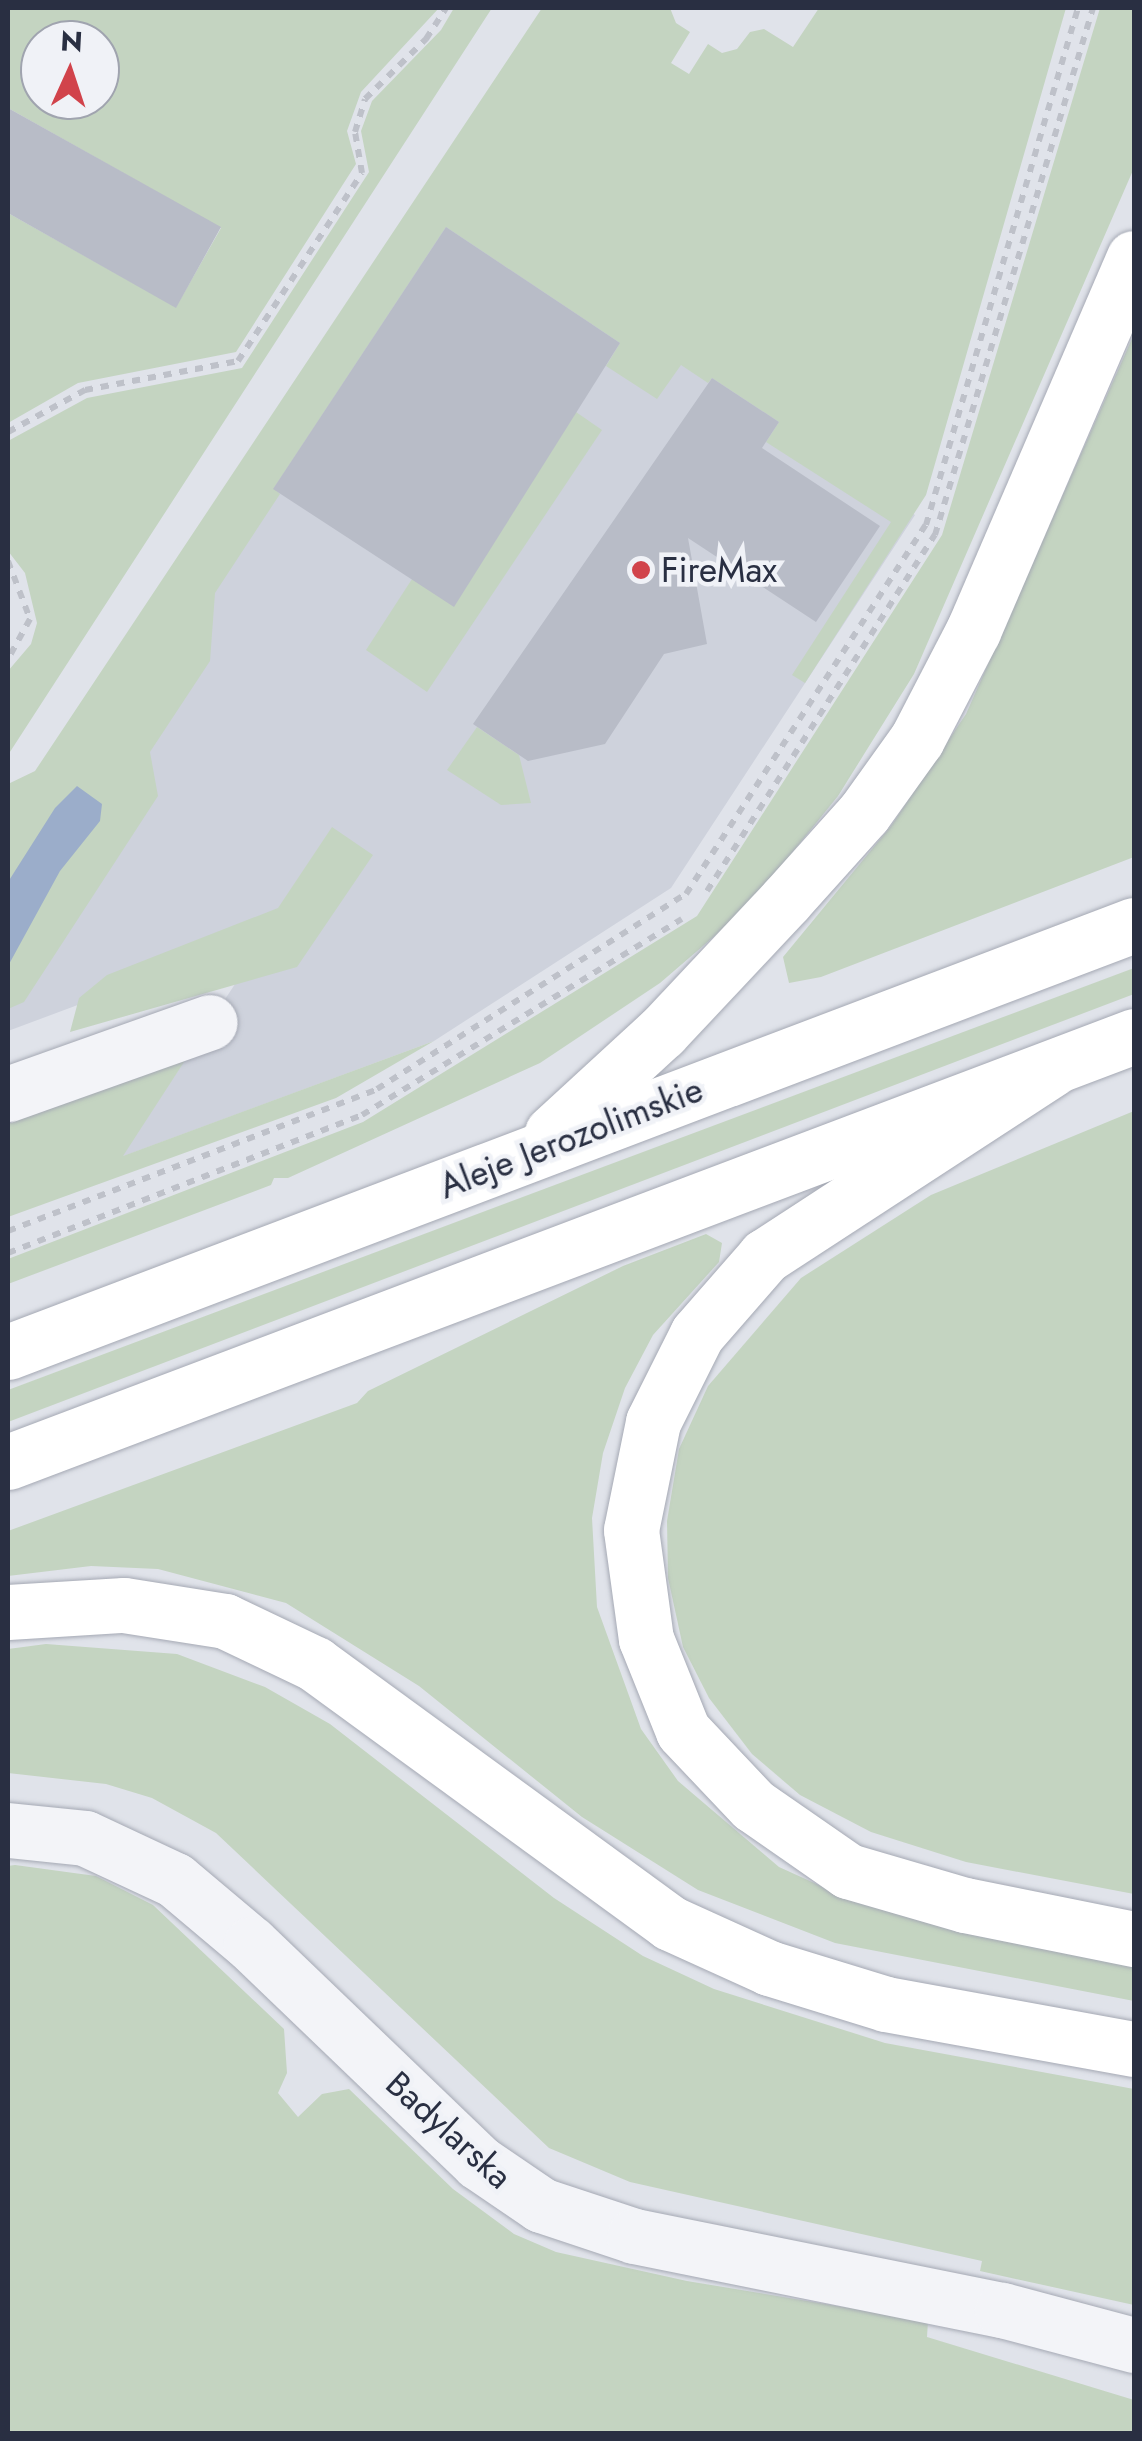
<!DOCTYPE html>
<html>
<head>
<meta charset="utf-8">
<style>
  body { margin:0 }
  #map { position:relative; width:1142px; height:2441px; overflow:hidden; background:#e0e3ea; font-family:Jost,sans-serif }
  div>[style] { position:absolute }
  .built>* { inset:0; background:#ced2dc }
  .green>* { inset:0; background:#c4d4c1 }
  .water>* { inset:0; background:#9badca }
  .building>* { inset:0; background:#b8bcc7 }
  .path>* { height:6px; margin-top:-3px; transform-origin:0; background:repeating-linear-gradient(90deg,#bec1c9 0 8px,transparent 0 16px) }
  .roads { filter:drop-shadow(0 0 2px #a5a9b4) drop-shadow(0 0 2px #a5a9b4) }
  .minor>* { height:55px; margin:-27.5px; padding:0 27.5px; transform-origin:27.5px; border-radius:27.5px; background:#f3f4f8 }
  .major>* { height:55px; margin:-27.5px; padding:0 27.5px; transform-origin:27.5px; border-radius:27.5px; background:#fff }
  .dots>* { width:28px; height:28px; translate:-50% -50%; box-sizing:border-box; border:5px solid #f0f2f7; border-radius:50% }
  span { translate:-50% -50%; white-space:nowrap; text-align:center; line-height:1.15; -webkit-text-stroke:9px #f0f2f7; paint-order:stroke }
  .poi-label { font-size:35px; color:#292f42 }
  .left { translate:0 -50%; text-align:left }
  .street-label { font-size:35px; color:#292f42 }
  .frame { position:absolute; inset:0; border:10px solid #292f42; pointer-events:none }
  .north { position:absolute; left:20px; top:20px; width:100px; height:100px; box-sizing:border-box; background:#f0f2f7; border:2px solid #a0a4af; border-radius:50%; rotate:3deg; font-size:28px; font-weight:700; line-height:40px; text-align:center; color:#292f42 }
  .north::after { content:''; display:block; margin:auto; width:35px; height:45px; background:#d1434b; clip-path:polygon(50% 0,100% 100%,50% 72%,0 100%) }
</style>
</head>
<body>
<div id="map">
  <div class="built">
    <i style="clip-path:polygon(437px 177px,915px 515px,671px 888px,434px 1041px,121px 1157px,268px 934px,8px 1031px,8px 825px)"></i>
  </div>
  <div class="green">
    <i style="clip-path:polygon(evenodd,8px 8px,439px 8px,361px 92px,347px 131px,356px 164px,236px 352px,78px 383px,8px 423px,8px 213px,176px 307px,221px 228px,8px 108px,8px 8px,40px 40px,100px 40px,100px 100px,40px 100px,40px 40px)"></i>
    <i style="clip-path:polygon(454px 8px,492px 8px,8px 755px,8px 671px,31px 644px,37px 623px,25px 573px,8px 551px,8px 441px,87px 398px,242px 368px,369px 172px,361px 131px,372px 101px,441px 30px)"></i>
    <i style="clip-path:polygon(542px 8px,670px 8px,676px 23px,690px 32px,671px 63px,689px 74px,708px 44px,722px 53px,737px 49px,750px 32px,764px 29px,793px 47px,819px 8px,1066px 8px,926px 495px,805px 683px,792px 675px,891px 522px,766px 442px,779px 422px,712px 378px,708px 383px,681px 365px,657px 399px,606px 366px,620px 343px,446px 227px,274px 488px,280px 494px,215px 593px,210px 661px,150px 752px,158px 796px,24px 1002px,8px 1009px,8px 784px,35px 771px)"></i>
    <i style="clip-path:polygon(1100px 8px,1134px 8px,1134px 168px,914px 674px,838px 796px,787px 859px,732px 921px,660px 983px,540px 1063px,288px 1178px,274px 1178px,271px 1185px,8px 1284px,8px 1259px,363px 1122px,697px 916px,942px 535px)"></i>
    <i style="clip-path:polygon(1134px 334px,1134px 857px,821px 977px,789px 983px,783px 957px,891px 826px,966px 714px)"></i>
    <i style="clip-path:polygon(576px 412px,602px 430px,427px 692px,366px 650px,412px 579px)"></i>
    <i style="clip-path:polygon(477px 727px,519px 755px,531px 803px,501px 805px,447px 770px)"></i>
    <i style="clip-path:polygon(332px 827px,373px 855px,297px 967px,70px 1032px,79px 998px,107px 975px,278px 908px)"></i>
    <i style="clip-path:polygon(1134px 968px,1134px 994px,8px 1422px,8px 1390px)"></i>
    <i style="clip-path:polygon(434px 1041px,336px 1098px,8px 1217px,8px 1124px,186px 1059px,123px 1156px)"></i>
    <i style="clip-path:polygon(1134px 1111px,1134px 1894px,966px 1862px,871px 1832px,800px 1795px,752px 1754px,709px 1698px,683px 1647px,668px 1578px,667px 1521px,679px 1449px,708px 1386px,801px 1278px,931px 1195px)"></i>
    <i style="clip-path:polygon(706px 1234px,722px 1243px,719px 1262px,653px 1335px,625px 1388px,603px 1453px,592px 1518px,597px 1607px,641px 1729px,678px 1781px,779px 1867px,856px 1902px,958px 1932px,1134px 1965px,1134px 2001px,835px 1943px,698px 1890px,582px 1817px,419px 1686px,286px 1603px,158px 1569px,91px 1566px,8px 1576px,8px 1531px,357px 1403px,368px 1391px,623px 1266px)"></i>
    <i style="clip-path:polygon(46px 1644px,177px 1654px,265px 1687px,330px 1724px,554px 1898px,643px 1956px,714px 1989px,885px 2043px,1134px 2089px,1134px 2305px,980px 2271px,982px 2261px,630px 2182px,549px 2148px,216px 1833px,152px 1798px,106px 1784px,8px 1773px,8px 1649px)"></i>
    <i style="clip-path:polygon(15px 1865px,96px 1876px,153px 1905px,284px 2029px,287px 2073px,278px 2093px,298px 2117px,322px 2094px,349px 2089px,453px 2189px,514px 2234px,556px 2252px,687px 2281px,928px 2321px,927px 2337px,1134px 2400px,1134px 2434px,8px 2434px,8px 1866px)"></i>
  </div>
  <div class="water">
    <i style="clip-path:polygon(77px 786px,102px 804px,100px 821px,60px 871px,8px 966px,8px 882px,55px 808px)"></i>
  </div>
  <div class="building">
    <i style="clip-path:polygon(8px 108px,221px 227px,176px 308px,8px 213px)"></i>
    <i style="clip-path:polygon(446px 227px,620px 343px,454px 607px,273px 489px)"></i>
    <i style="clip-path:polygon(712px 378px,779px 422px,762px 448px,880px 526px,816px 622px,688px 538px,707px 644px,664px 654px,605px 744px,528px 761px,473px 724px)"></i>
  </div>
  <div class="path">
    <i style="left:8px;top:432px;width:88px;rotate:-28.6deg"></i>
    <i style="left:85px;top:390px;width:156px;rotate:-10.7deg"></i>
    <i style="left:238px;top:361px;width:225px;rotate:-56.6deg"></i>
    <i style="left:362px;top:173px;width:42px;rotate:-99.7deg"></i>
    <i style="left:355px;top:132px;width:34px;rotate:-73deg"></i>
    <i style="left:365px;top:99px;width:86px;rotate:-44.5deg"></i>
    <i style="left:426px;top:39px;width:37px;rotate:-57deg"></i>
    <i style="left:8px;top:561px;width:62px;rotate:69.2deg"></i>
    <i style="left:30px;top:619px;width:46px;rotate:118.8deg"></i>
    <i style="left:707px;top:891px;width:423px;rotate:-57.4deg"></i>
    <i style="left:935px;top:535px;width:550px;rotate:-73.31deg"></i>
    <i style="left:8px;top:1231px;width:395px;rotate:-21deg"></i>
    <i style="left:377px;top:1089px;width:365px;rotate:-32.3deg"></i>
    <i style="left:686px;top:894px;width:440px;rotate:-57deg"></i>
    <i style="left:926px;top:525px;width:539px;rotate:-73.62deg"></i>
    <i style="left:8px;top:1253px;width:380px;rotate:-21.3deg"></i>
    <i style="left:362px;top:1115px;width:375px;rotate:-31.5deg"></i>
  </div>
  <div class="roads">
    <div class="minor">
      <i style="left:8px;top:1094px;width:214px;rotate:-19.6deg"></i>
      <i style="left:8px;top:1830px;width:77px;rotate:5.9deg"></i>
      <i style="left:85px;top:1838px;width:99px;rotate:25deg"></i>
      <i style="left:175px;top:1880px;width:99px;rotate:40.1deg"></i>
      <i style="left:251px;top:1944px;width:315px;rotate:43.8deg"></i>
      <i style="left:478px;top:2162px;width:76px;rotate:34.3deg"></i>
      <i style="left:541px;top:2205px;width:98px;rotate:18.4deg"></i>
      <i style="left:634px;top:2236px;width:375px;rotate:11.4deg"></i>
      <i style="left:1002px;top:2310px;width:137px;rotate:14.9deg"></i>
    </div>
    <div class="major">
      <i style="left:1052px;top:1069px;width:343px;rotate:146.9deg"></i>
      <i style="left:765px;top:1256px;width:103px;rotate:131.1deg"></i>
      <i style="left:697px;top:1334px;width:98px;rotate:116.6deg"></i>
      <i style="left:653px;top:1422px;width:110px;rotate:101.5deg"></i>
      <i style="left:631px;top:1530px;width:110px;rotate:82.2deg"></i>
      <i style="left:646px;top:1639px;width:99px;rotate:68.1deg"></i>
      <i style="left:683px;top:1731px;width:102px;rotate:46.6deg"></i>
      <i style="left:753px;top:1805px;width:116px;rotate:34.8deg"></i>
      <i style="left:848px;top:1871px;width:122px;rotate:16.2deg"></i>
      <i style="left:965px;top:1905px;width:172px;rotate:11.4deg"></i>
      <i style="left:552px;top:1133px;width:149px;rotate:-42.6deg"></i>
      <i style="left:662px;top:1032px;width:180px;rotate:-46.8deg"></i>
      <i style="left:785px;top:901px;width:118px;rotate:-48.1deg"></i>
      <i style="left:864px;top:813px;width:91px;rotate:-54.4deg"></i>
      <i style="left:917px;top:739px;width:122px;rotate:-62.6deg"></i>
      <i style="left:973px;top:631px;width:406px;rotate:-66.7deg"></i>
      <i style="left:8px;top:1352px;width:1204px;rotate:-20.77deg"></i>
      <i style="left:8px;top:1462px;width:1204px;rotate:-20.72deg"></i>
      <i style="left:8px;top:1612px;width:116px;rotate:-3.5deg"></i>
      <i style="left:124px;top:1605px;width:102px;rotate:9deg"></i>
      <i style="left:225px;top:1621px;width:100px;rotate:25.5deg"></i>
      <i style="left:315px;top:1664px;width:439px;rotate:36.1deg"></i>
      <i style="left:670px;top:1923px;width:109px;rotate:24.4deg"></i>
      <i style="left:769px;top:1968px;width:122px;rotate:17.1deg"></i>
      <i style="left:886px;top:2004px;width:252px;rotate:10.3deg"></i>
    </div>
  </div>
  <div class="dots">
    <i style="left:641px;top:570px;background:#d1434b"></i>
  </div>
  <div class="poi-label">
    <span class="left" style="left:661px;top:570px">FireMax</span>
  </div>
  <div class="street-label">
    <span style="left:571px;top:1138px;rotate:-21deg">Aleje Jerozolimskie</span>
    <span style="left:449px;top:2130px;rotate:42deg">Badylarska</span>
  </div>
  <div class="frame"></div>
  <div class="north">N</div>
</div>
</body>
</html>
